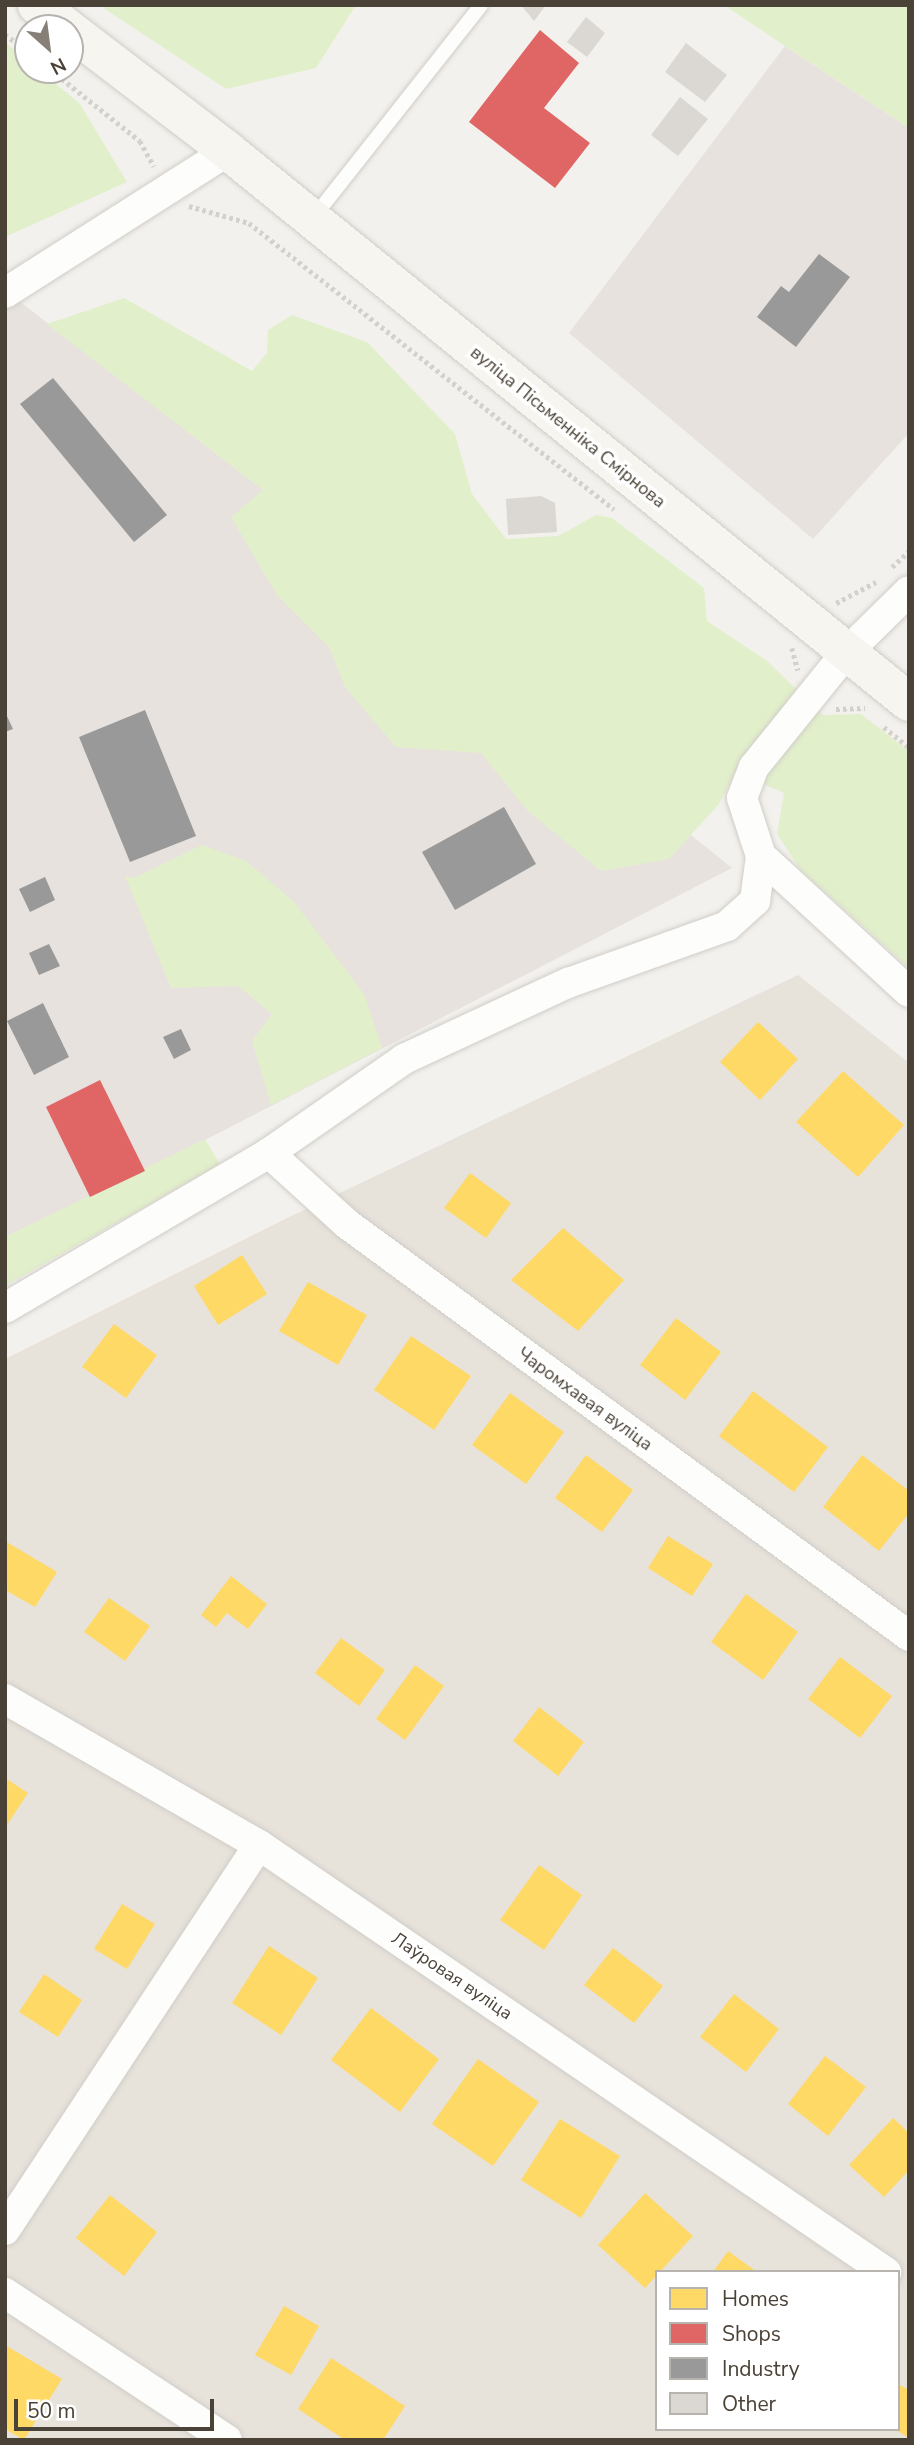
<!DOCTYPE html>
<html>
<head>
<meta charset="utf-8">
<style>
  body { margin:0 }
  #map { position:relative; width:914px; height:2445px; overflow:hidden; background:#f3f1ed; font-family:"Nunito Sans",sans-serif }
  div>[style] { position:absolute }
  .residential>* { inset:0; background:#e7e2da }
  .industrial>* { inset:0; background:#e7e2de }
  .green>* { inset:0; background:#e2efcb }
  .homes>* { inset:0; background:#ffd966 }
  .shops>* { inset:0; background:#e06666 }
  .industry>* { inset:0; background:#999 }
  .building>* { inset:0; background:#dbd8d3 }
  .path>* { height:4.5px; margin-top:-2.25px; transform-origin:0; background:repeating-linear-gradient(90deg,#d3d1cb 0 3.5px,transparent 0 7px) }
  .roads { filter:drop-shadow(0 0 2px #d0cdc8) drop-shadow(0 0 2px #d0cdc8) }
  .service>* { height:14px; margin:-7px; padding:0 7px; transform-origin:7px; border-radius:7px; background:#fdfdfc }
  .minor>* { height:30px; margin:-15px; padding:0 15px; transform-origin:15px; border-radius:15px; background:#fdfdfc }
  .secondary>* { height:38px; margin:-19px; padding:0 19px; transform-origin:19px; border-radius:19px; background:#f7f5f0 }
  span { translate:-50% -50%; white-space:nowrap; text-align:center; line-height:1.15; -webkit-text-stroke:7px #fff; paint-order:stroke }
  .street-label { font-size:18px; color:#4b4237 }
  .frame { position:absolute; inset:0; border:7px solid #4b4237; pointer-events:none }
  .legend { position:absolute; left:655px; top:2270px; width:245px; height:161px; box-sizing:border-box; background:#fff; border:2px solid #b7b3af; margin:0; padding:9px 12px; list-style:none; font-size:21px; color:#4b4237 }
  .legend li { display:flex; align-items:center; gap:14px; height:35px }
  .legend b { width:35px; border:2px solid #b7b3af }
  .north { position:absolute; left:14px; top:14px; width:70px; height:70px; box-sizing:border-box; background:#fff; border:2px solid #b7b3af; border-radius:50%; rotate:152deg; font-size:19px; font-weight:700; line-height:28px; text-align:center; color:#4b4237 }
  .north::after { content:''; display:block; margin:auto; width:24px; height:32px; background:#867f77; clip-path:polygon(50% 0,100% 100%,50% 72%,0 100%) }
  .scale { position:absolute; left:14px; top:2399px; width:200px; height:32px; box-sizing:border-box; border:4px solid #4b4237; border-top:0; padding-left:9px; font-size:21px; line-height:24px; white-space:nowrap; color:#4b4237; -webkit-text-stroke:5px #fff; paint-order:stroke }
</style>
</head>
<body>
<div id="map">
  <div class="residential">
    <i style="clip-path:polygon(evenodd,798px 975px,909px 1063px,909px 2440px,5px 2440px,5px 1359px,281px 1221px,798px 975px,657px 2272px,898px 2272px,898px 2429px,657px 2429px,657px 2272px)"></i>
  </div>
  <div class="industrial">
    <i style="clip-path:polygon(785px 46px,909px 128px,909px 433px,813px 539px,569px 333px)"></i>
    <i style="clip-path:polygon(5px 290px,263px 490px,732px 868px,145px 1171px,5px 1237px)"></i>
  </div>
  <div class="green">
    <i style="clip-path:polygon(99px 5px,356px 5px,316px 68px,226px 89px)"></i>
    <i style="clip-path:polygon(724px 5px,909px 5px,909px 128px,785px 46px)"></i>
    <i style="clip-path:polygon(5px 42px,28px 61px,28px 70px,39px 70px,80px 104px,127px 182px,5px 237px)"></i>
    <i style="clip-path:polygon(124px 298px,252px 371px,267px 353px,268px 330px,292px 315px,367px 342px,455px 434px,472px 494px,506px 539px,558px 536px,596px 515px,612px 518px,704px 588px,707px 621px,766px 660px,823px 715px,861px 714px,909px 751px,909px 968px,800px 869px,777px 834px,784px 793px,735px 772px,719px 804px,669px 859px,601px 871px,527px 810px,481px 753px,396px 747px,345px 687px,329px 647px,277px 595px,231px 517px,263px 490px,47px 324px)"></i>
    <i style="clip-path:polygon(202px 845px,246px 861px,294px 902px,364px 994px,382px 1048px,271px 1105px,252px 1041px,272px 1014px,238px 986px,171px 988px,125px 876px,134px 878px)"></i>
    <i style="clip-path:polygon(205px 1139px,220px 1164px,5px 1286px,5px 1237px)"></i>
  </div>
  <div class="homes">
    <i style="clip-path:polygon(758px 1022px,798px 1059px,760px 1100px,720px 1062px)"></i>
    <i style="clip-path:polygon(843px 1071px,904px 1125px,858px 1177px,796px 1122px)"></i>
    <i style="clip-path:polygon(470px 1173px,511px 1203px,486px 1238px,444px 1208px)"></i>
    <i style="clip-path:polygon(563px 1228px,624px 1280px,578px 1331px,511px 1280px)"></i>
    <i style="clip-path:polygon(242px 1255px,267px 1294px,218px 1325px,194px 1286px)"></i>
    <i style="clip-path:polygon(308px 1282px,367px 1315px,338px 1365px,279px 1331px)"></i>
    <i style="clip-path:polygon(676px 1318px,721px 1352px,685px 1400px,640px 1365px)"></i>
    <i style="clip-path:polygon(114px 1324px,157px 1355px,126px 1398px,82px 1367px)"></i>
    <i style="clip-path:polygon(411px 1336px,471px 1376px,434px 1430px,374px 1390px)"></i>
    <i style="clip-path:polygon(753px 1391px,828px 1447px,794px 1492px,719px 1436px)"></i>
    <i style="clip-path:polygon(510px 1393px,564px 1432px,526px 1484px,472px 1445px)"></i>
    <i style="clip-path:polygon(586px 1455px,633px 1490px,602px 1532px,555px 1498px)"></i>
    <i style="clip-path:polygon(862px 1455px,909px 1491px,909px 1513px,879px 1551px,823px 1507px)"></i>
    <i style="clip-path:polygon(668px 1536px,713px 1564px,692px 1596px,648px 1568px)"></i>
    <i style="clip-path:polygon(5px 1541px,57px 1572px,35px 1607px,5px 1590px)"></i>
    <i style="clip-path:polygon(231px 1576px,267px 1604px,248px 1629px,227px 1613px,216px 1627px,201px 1615px)"></i>
    <i style="clip-path:polygon(746px 1594px,798px 1632px,763px 1680px,711px 1642px)"></i>
    <i style="clip-path:polygon(109px 1598px,150px 1626px,125px 1661px,84px 1632px)"></i>
    <i style="clip-path:polygon(341px 1638px,385px 1670px,359px 1706px,315px 1673px)"></i>
    <i style="clip-path:polygon(840px 1657px,892px 1696px,860px 1738px,808px 1699px)"></i>
    <i style="clip-path:polygon(415px 1665px,444px 1686px,405px 1740px,376px 1719px)"></i>
    <i style="clip-path:polygon(539px 1707px,584px 1742px,558px 1776px,513px 1741px)"></i>
    <i style="clip-path:polygon(5px 1778px,28px 1793px,5px 1828px)"></i>
    <i style="clip-path:polygon(539px 1865px,582px 1895px,544px 1950px,500px 1920px)"></i>
    <i style="clip-path:polygon(122px 1904px,155px 1924px,127px 1969px,94px 1949px)"></i>
    <i style="clip-path:polygon(269px 1946px,318px 1978px,281px 2035px,232px 2003px)"></i>
    <i style="clip-path:polygon(613px 1948px,663px 1986px,634px 2023px,584px 1985px)"></i>
    <i style="clip-path:polygon(44px 1974px,82px 2000px,58px 2037px,19px 2012px)"></i>
    <i style="clip-path:polygon(734px 1994px,779px 2029px,746px 2072px,700px 2037px)"></i>
    <i style="clip-path:polygon(371px 2008px,439px 2059px,400px 2112px,331px 2060px)"></i>
    <i style="clip-path:polygon(825px 2056px,866px 2087px,828px 2136px,788px 2104px)"></i>
    <i style="clip-path:polygon(478px 2059px,539px 2102px,493px 2166px,432px 2124px)"></i>
    <i style="clip-path:polygon(893px 2118px,909px 2133px,909px 2170px,884px 2197px,849px 2165px)"></i>
    <i style="clip-path:polygon(560px 2119px,620px 2156px,581px 2218px,521px 2180px)"></i>
    <i style="clip-path:polygon(645px 2193px,693px 2236px,645px 2288px,598px 2245px)"></i>
    <i style="clip-path:polygon(110px 2195px,157px 2232px,124px 2276px,76px 2238px)"></i>
    <i style="clip-path:polygon(728px 2251px,757px 2272px,713px 2272px)"></i>
    <i style="clip-path:polygon(284px 2306px,319px 2326px,291px 2375px,255px 2355px)"></i>
    <i style="clip-path:polygon(5px 2345px,62px 2379px,24px 2440px,5px 2429px)"></i>
    <i style="clip-path:polygon(331px 2358px,405px 2406px,383px 2440px,345px 2440px,298px 2409px)"></i>
    <i style="clip-path:polygon(898px 2384px,909px 2390px,909px 2438px,894px 2429px,898px 2429px)"></i>
  </div>
  <div class="shops">
    <i style="clip-path:polygon(540px 30px,579px 63px,544px 108px,590px 143px,555px 188px,469px 122px)"></i>
    <i style="clip-path:polygon(100px 1080px,145px 1171px,90px 1197px,46px 1107px)"></i>
  </div>
  <div class="industry">
    <i style="clip-path:polygon(819px 254px,850px 277px,796px 347px,757px 317px,781px 286px,789px 292px)"></i>
    <i style="clip-path:polygon(53px 378px,167px 515px,134px 542px,20px 404px)"></i>
    <i style="clip-path:polygon(145px 710px,196px 836px,130px 862px,79px 737px)"></i>
    <i style="clip-path:polygon(5px 712px,13px 729px,5px 732px)"></i>
    <i style="clip-path:polygon(504px 807px,536px 864px,455px 910px,422px 852px)"></i>
    <i style="clip-path:polygon(45px 877px,55px 900px,30px 912px,19px 889px)"></i>
    <i style="clip-path:polygon(49px 944px,60px 966px,39px 975px,29px 953px)"></i>
    <i style="clip-path:polygon(43px 1003px,69px 1057px,34px 1075px,7px 1021px)"></i>
    <i style="clip-path:polygon(181px 1029px,191px 1050px,174px 1059px,163px 1037px)"></i>
  </div>
  <div class="building">
    <i style="clip-path:polygon(521px 5px,546px 5px,534px 21px)"></i>
    <i style="clip-path:polygon(586px 17px,605px 33px,587px 57px,567px 42px)"></i>
    <i style="clip-path:polygon(686px 43px,727px 75px,705px 102px,665px 72px)"></i>
    <i style="clip-path:polygon(680px 97px,708px 119px,678px 156px,651px 135px)"></i>
    <i style="clip-path:polygon(541px 496px,555px 503px,557px 532px,508px 535px,506px 499px)"></i>
  </div>
  <div class="path">
    <i style="left:5px;top:34px;width:29px;rotate:38deg"></i>
    <i style="left:51px;top:70px;width:114px;rotate:38.6deg"></i>
    <i style="left:140px;top:141px;width:29px;rotate:61deg"></i>
    <i style="left:189px;top:206px;width:62px;rotate:15.8deg"></i>
    <i style="left:249px;top:223px;width:464px;rotate:38.1deg"></i>
    <i style="left:892px;top:567px;width:23px;rotate:-43deg"></i>
    <i style="left:836px;top:603px;width:45px;rotate:-27.7deg"></i>
    <i style="left:792px;top:648px;width:23px;rotate:75deg"></i>
    <i style="left:836px;top:709px;width:29px;rotate:-2deg"></i>
    <i style="left:884px;top:727px;width:32px;rotate:39deg"></i>
  </div>
  <div class="roads">
    <div class="service">
      <i style="left:313px;top:218px;width:271px;rotate:-51.7deg"></i>
    </div>
    <div class="minor">
      <i style="left:5px;top:293px;width:264px;rotate:-32.5deg"></i>
      <i style="left:761px;top:856px;width:201px;rotate:42.6deg"></i>
      <i style="left:269px;top:1153px;width:105px;rotate:42.3deg"></i>
      <i style="left:347px;top:1224px;width:697px;rotate:36.24deg"></i>
      <i style="left:5px;top:1308px;width:306px;rotate:-30.4deg"></i>
      <i style="left:269px;top:1153px;width:165px;rotate:-34.8deg"></i>
      <i style="left:404px;top:1059px;width:181px;rotate:-24.9deg"></i>
      <i style="left:568px;top:983px;width:169px;rotate:-19.7deg"></i>
      <i style="left:727px;top:926px;width:38px;rotate:-42deg"></i>
      <i style="left:755px;top:901px;width:45px;rotate:-82.4deg"></i>
      <i style="left:761px;top:856px;width:61px;rotate:-108.1deg"></i>
      <i style="left:742px;top:798px;width:33px;rotate:-69deg"></i>
      <i style="left:754px;top:767px;width:146px;rotate:-51.1deg"></i>
      <i style="left:846px;top:653px;width:88px;rotate:-44.5deg"></i>
      <i style="left:5px;top:1699px;width:293px;rotate:29.9deg"></i>
      <i style="left:259px;top:1845px;width:759px;rotate:34.26deg"></i>
      <i style="left:5px;top:2230px;width:461px;rotate:-56.6deg"></i>
      <i style="left:5px;top:2293px;width:266px;rotate:33.5deg"></i>
    </div>
    <div class="secondary">
      <i style="left:37px;top:5px;width:38px;rotate:37deg"></i>
      <i style="left:70px;top:30px;width:199px;rotate:37.4deg"></i>
      <i style="left:228px;top:151px;width:876px;rotate:38.98deg"></i>
    </div>
  </div>
  <div class="street-label">
    <span style="left:568px;top:427px;rotate:39deg">вуліца Пісьменніка Смірнова</span>
    <span style="left:585px;top:1399px;rotate:36deg">Чаромхавая вуліца</span>
    <span style="left:452px;top:1976px;rotate:34deg">Лаўровая вуліца</span>
  </div>
  <div class="frame"></div>
  <ul class="legend">
  <li><b style="height:19px;background:#ffd966"></b>Homes</li>
  <li><b style="height:19px;background:#e06666"></b>Shops</li>
  <li><b style="height:19px;background:#999"></b>Industry</li>
  <li><b style="height:19px;background:#dbd8d3"></b>Other</li>
  </ul>
  <div class="north">N</div>
  <div class="scale">50 m</div>
</div>
</body>
</html>
